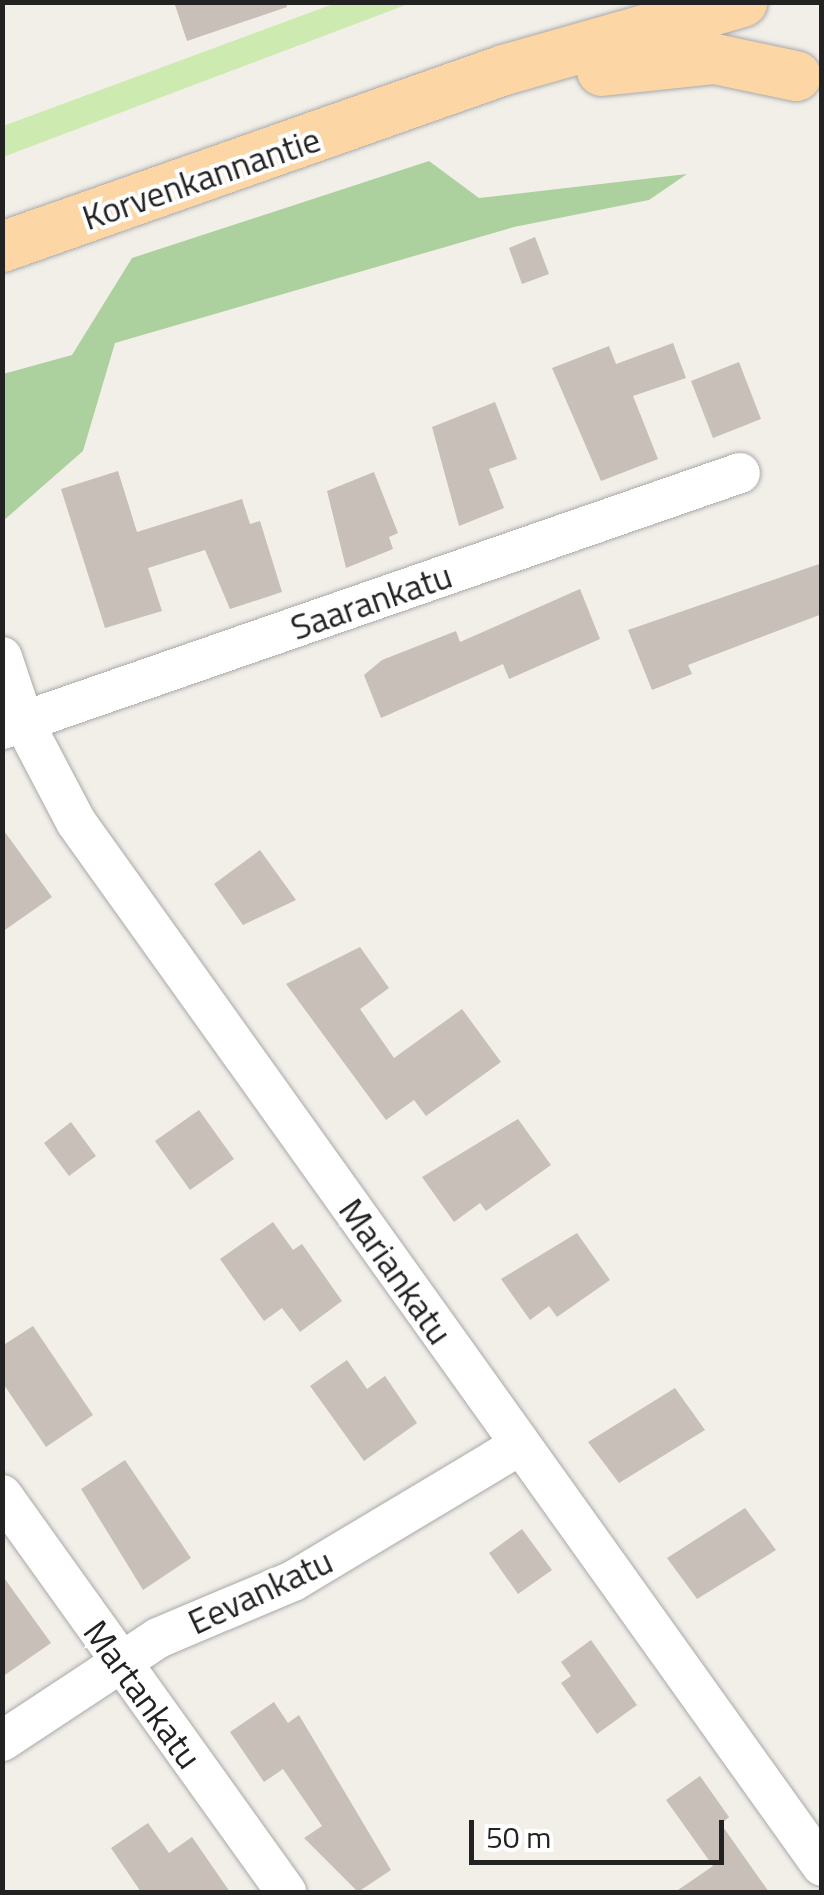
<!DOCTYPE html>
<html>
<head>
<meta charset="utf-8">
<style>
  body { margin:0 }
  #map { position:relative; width:824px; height:1895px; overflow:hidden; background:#f2efe9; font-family:"Titillium Web",sans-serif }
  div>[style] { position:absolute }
  .grass>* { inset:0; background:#cdebb0 }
  .forest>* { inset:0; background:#add19e }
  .building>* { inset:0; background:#c7bfb8 }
  .roads { filter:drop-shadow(0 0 2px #a9a9a9) drop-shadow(0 0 2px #a9a9a9) }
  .minor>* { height:40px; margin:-20px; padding:0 20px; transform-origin:20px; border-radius:20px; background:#fff }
  .major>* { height:50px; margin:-25px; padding:0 25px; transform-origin:25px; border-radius:25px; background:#fcd6a4 }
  span { translate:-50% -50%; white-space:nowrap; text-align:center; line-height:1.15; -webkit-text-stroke:8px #fff; paint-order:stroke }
  .street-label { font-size:35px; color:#222 }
  .frame { position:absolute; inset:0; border:5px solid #222; pointer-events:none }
  .scale { position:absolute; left:469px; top:1820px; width:255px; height:45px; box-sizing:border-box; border:5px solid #222; border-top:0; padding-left:12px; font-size:30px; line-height:35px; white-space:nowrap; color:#222; -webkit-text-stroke:8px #fff; paint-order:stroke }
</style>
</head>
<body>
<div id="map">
  <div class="grass">
    <i style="clip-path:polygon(336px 3px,411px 3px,3px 157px,3px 126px)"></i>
  </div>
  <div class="forest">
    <i style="clip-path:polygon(429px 161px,479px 198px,687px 174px,649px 200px,514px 227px,115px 343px,83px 451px,3px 521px,3px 374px,72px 355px,132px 258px)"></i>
  </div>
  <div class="building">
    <i style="clip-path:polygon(174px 2px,286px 2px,287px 7px,187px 41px)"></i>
    <i style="clip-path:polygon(535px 237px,549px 274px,522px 284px,509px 248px)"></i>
    <i style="clip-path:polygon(673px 343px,686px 378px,633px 396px,658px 459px,601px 481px,552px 368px,609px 346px,616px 364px)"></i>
    <i style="clip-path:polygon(739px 362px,761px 419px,713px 438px,691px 381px)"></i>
    <i style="clip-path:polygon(495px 402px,517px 459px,489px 469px,504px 508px,459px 526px,432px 427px)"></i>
    <i style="clip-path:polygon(118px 471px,137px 532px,242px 499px,250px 524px,260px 521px,282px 592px,230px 609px,205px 550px,148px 568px,162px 611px,105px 628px,61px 489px)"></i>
    <i style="clip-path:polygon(374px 472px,398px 533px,389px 537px,393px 549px,346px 568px,327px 491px)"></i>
    <i style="clip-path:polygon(822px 563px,822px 614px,688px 665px,692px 674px,652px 690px,628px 630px)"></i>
    <i style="clip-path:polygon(580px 589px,600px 639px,509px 679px,503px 664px,381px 718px,364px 675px,382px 660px,456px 631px,460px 642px)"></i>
    <i style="clip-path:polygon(2px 828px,52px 897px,2px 932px)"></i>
    <i style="clip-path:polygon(260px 850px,296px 900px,243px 925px,214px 884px)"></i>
    <i style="clip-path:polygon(360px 947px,389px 988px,360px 1009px,394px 1058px,462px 1009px,501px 1062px,426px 1116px,414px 1100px,386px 1120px,286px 984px)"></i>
    <i style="clip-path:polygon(199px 1110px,234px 1159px,190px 1190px,155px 1141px)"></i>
    <i style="clip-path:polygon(518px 1119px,551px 1165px,486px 1211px,480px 1203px,454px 1222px,422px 1177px)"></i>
    <i style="clip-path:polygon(71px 1122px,96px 1156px,69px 1176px,44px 1143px)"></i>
    <i style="clip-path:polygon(273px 1222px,293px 1250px,302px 1244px,342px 1301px,300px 1332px,282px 1308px,264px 1321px,220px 1259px)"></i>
    <i style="clip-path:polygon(577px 1233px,610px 1280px,557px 1317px,549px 1306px,530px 1320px,501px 1279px)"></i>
    <i style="clip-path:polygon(33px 1326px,93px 1415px,46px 1447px,2px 1382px,2px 1346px)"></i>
    <i style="clip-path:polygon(347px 1360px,367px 1389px,385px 1376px,417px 1423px,364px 1461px,310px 1386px)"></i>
    <i style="clip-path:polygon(675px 1388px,705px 1430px,619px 1483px,588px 1442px)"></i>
    <i style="clip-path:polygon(125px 1460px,191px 1558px,143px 1590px,81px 1489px)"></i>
    <i style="clip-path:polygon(745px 1508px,776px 1550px,697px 1599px,667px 1558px)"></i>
    <i style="clip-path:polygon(522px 1529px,552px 1570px,518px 1594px,489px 1553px)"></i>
    <i style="clip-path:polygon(2px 1575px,51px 1643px,2px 1677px)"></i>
    <i style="clip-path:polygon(591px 1640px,637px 1705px,597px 1734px,561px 1683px,571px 1676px,561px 1662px)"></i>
    <i style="clip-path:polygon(274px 1702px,288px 1723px,299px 1715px,391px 1870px,358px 1892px,304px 1838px,322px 1826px,283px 1769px,264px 1782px,230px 1732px)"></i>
    <i style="clip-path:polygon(700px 1776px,729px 1817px,721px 1824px,769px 1892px,675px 1892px,713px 1866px,666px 1800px)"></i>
    <i style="clip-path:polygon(148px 1823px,169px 1853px,192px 1837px,230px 1892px,141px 1892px,111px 1848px)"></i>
  </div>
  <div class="roads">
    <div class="minor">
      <i style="left:2px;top:657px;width:70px;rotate:71.6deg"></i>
      <i style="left:24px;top:723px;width:112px;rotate:62.3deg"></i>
      <i style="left:76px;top:822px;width:1283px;rotate:54.45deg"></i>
      <i style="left:2px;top:729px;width:781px;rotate:-19.13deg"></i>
      <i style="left:2px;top:1495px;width:488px;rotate:54.4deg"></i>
      <i style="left:2px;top:1741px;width:187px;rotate:-33.4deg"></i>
      <i style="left:158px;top:1638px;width:147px;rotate:-22.9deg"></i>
      <i style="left:293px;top:1581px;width:265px;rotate:-30.9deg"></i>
    </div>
    <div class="major">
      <i style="left:602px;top:71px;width:114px;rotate:-6.1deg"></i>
      <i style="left:715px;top:59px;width:83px;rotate:11.9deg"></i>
      <i style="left:2px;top:247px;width:532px;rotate:-19.42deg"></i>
      <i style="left:504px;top:70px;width:248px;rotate:-15.9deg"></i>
    </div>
  </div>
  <div class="street-label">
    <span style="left:201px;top:178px;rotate:-19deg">Korvenkannantie</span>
    <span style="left:371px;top:601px;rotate:-19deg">Saarankatu</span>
    <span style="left:396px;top:1271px;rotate:55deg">Mariankatu</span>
    <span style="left:260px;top:1591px;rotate:-25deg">Eevankatu</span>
    <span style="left:143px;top:1694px;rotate:54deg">Martankatu</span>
  </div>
  <div class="frame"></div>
  <div class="scale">50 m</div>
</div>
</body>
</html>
